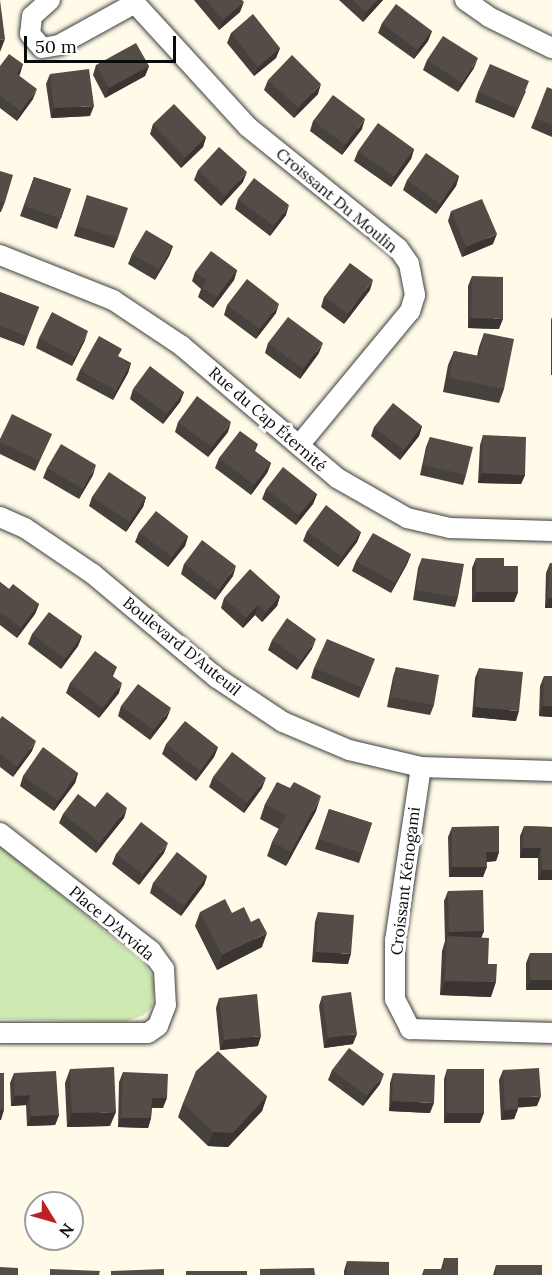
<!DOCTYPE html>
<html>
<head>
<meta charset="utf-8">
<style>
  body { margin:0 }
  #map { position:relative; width:552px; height:1275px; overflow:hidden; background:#fffbe8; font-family:Lora,serif }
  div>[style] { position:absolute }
  .green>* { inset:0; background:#cee9b2 }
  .roads { filter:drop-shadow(0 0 2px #3e3e3e) drop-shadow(0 0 2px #3e3e3e) }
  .street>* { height:20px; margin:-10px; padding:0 10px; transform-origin:10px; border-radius:10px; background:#fff }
  .wall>* { inset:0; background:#47413d }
  .shaded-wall>* { inset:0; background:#3a3532 }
  .building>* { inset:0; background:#534c47 }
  span { translate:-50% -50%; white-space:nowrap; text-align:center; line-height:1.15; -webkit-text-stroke:6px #fff; paint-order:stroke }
  .street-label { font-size:16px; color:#0b0b0b }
  .north { position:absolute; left:24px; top:1191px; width:60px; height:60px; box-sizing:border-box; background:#fff; border:2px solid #9d9d9d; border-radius:50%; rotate:127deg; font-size:16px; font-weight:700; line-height:24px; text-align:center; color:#0b0b0b }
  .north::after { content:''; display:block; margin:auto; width:21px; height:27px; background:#bc2125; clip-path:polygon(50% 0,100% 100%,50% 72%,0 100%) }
  .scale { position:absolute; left:24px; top:36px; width:152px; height:27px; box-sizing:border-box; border:3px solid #0b0b0b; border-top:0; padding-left:8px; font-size:18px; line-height:21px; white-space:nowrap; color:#0b0b0b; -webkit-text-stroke:4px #fff; paint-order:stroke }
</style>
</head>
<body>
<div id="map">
  <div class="green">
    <i style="clip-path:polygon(0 846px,145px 964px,154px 980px,152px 1007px,144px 1015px,125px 1022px,0 1019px)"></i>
  </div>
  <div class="roads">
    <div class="street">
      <i style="left:50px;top:0;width:24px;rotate:138deg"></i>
      <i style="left:32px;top:16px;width:18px;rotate:96deg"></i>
      <i style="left:30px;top:34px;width:18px;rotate:49deg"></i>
      <i style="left:42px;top:48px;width:17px;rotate:-10deg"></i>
      <i style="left:59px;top:45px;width:87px;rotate:-28.9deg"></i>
      <i style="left:132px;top:0;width:172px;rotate:47.6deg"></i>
      <i style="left:248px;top:127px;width:193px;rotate:38.9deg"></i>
      <i style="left:398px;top:248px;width:19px;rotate:55deg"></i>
      <i style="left:409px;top:264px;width:32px;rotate:79deg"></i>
      <i style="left:415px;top:295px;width:17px;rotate:107deg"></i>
      <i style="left:410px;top:311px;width:174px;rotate:129.6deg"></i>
      <i style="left:465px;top:0;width:29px;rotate:35deg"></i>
      <i style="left:489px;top:17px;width:70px;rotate:26.2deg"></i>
      <i style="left:0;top:255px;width:122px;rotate:21.7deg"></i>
      <i style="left:113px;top:300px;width:83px;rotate:33.7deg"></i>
      <i style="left:182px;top:346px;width:204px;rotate:40.4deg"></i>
      <i style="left:337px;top:478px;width:81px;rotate:29.7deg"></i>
      <i style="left:407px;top:518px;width:44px;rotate:13.1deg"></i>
      <i style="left:450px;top:528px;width:102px;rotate:1.7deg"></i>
      <i style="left:0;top:517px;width:27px;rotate:24deg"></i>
      <i style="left:25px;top:528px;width:82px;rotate:34.1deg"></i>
      <i style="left:93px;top:574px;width:162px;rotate:40deg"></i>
      <i style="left:217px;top:678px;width:79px;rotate:33.7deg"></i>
      <i style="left:283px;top:722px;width:72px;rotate:23deg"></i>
      <i style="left:349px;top:750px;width:74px;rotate:13.3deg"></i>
      <i style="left:421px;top:767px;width:131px;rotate:1.7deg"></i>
      <i style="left:421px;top:767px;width:175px;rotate:98.5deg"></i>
      <i style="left:395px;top:940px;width:59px;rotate:90deg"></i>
      <i style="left:395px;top:999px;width:34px;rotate:63deg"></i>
      <i style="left:410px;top:1029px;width:142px;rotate:1.6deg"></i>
      <i style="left:0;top:833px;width:192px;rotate:38deg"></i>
      <i style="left:151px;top:951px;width:22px;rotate:54deg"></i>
      <i style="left:164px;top:969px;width:36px;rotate:87deg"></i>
      <i style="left:166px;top:1005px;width:22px;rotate:111deg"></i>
      <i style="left:158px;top:1026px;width:12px;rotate:145deg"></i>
      <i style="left:148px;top:1033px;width:148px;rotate:180deg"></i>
    </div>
  </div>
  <div class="wall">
    <i style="clip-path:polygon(194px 0,242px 0,240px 12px,219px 30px)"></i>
    <i style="clip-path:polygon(339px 0,383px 0,363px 22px)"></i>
    <i style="clip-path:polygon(382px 23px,432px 31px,428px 41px,414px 59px,378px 33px)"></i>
    <i style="clip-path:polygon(231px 33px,280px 48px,276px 58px,254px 76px,227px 43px)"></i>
    <i style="clip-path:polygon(427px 60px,474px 68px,458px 92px,423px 70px)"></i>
    <i style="clip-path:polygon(23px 64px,19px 75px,33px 99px,17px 121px,0 108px,0 66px)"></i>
    <i style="clip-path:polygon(96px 65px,149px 66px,145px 76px,105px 98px,93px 75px)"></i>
    <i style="clip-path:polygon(50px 74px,90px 116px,51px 118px,46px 84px)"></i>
    <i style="clip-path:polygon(268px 80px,318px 94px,294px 118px,264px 90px)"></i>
    <i style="clip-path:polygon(552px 89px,552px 137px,531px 128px,535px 118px)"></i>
    <i style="clip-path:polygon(526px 91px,514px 118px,475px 102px,478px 92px)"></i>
    <i style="clip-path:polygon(313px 121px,362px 129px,342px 155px,310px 131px)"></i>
    <i style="clip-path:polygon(153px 124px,206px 137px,203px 147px,181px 168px,150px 134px)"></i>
    <i style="clip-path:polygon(414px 149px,411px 159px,391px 187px,354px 161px,358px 151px)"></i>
    <i style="clip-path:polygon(198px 170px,243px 182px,221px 206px,194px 180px)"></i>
    <i style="clip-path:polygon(0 171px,5px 202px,1px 212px,0 212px)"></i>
    <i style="clip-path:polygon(459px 176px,456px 186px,436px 214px,403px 190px,407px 180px)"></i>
    <i style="clip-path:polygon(34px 177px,71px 189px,57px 229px,20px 216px)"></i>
    <i style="clip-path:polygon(87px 195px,118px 238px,114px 248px,74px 236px)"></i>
    <i style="clip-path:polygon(238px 199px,286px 215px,270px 236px,235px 209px)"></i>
    <i style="clip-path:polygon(451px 211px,493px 244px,462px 257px,448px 221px)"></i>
    <i style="clip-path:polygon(173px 246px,169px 256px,155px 280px,128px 264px,132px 254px)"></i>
    <i style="clip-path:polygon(237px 270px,234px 280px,213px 308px,198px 297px,201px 289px,192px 281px,195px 272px)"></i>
    <i style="clip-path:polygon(472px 276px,499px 329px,468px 328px,468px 286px)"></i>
    <i style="clip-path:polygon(370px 290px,344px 324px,321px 307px,324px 297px)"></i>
    <i style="clip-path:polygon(0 292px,39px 307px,24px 346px,0 337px)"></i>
    <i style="clip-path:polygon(227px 305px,276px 313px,256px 339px,224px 315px)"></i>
    <i style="clip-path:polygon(552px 317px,552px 375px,551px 375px,551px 320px)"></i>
    <i style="clip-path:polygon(484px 333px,504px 389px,499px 403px,443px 392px,448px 365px,454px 351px,477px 356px,479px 347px)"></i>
    <i style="clip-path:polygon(39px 338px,85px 340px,72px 366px,36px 348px)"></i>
    <i style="clip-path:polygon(268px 343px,319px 353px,300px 379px,265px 353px)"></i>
    <i style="clip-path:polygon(119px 357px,131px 363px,128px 373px,113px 400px,76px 380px,80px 370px)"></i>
    <i style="clip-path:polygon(133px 389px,184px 392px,180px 402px,163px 424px,130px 399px)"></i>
    <i style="clip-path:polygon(178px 422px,228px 432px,208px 457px,175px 432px)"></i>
    <i style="clip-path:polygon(422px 426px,419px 436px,400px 460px,371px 436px,374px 427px)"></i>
    <i style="clip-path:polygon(52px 434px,35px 471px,0 454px,0 439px)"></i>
    <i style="clip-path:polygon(483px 435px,525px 475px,521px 484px,478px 483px,480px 445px)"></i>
    <i style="clip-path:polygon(430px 437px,466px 475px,463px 485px,420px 475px,426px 447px)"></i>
    <i style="clip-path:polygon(258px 444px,255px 451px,271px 463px,267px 473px,251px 495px,215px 468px,219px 458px)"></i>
    <i style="clip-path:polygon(47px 468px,93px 475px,79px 499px,43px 478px)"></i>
    <i style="clip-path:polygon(266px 489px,317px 494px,313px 504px,296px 525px,262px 499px)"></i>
    <i style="clip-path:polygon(92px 497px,146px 497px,143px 507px,126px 532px,89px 506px)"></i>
    <i style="clip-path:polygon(307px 531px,361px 532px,357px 542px,338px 567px,303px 541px)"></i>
    <i style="clip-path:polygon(139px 532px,188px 536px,185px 546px,168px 567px,135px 542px)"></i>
    <i style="clip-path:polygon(411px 554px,407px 564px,391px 593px,352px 571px,356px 561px)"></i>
    <i style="clip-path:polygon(422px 558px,458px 597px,455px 607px,413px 600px,418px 568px)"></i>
    <i style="clip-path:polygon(476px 558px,504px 566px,518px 592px,514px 602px,472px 602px,472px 568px)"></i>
    <i style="clip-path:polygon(550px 563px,552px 563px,552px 608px,545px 608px,546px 573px)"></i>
    <i style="clip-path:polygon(184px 564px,233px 576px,215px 600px,181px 574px)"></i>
    <i style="clip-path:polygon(0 582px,9px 589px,39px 604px,35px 614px,17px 638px,0 625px)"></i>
    <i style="clip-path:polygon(280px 596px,277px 606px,262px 622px,255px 615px,243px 628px,221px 608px,224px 598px)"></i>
    <i style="clip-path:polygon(32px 634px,82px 636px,78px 646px,61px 669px,28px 644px)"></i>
    <i style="clip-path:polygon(272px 640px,312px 649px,297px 670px,268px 650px)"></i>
    <i style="clip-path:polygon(117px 667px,113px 676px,119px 693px,99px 718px,66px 693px,70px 683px)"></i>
    <i style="clip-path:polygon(396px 667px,434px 705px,430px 715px,387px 707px,393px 677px)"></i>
    <i style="clip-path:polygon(314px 668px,371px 669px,359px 698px,311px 678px)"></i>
    <i style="clip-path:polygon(479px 668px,516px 721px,472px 717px,475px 678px)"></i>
    <i style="clip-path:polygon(544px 676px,552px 676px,552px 717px,539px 716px,540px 686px)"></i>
    <i style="clip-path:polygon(121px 706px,167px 718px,150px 740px,118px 716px)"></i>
    <i style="clip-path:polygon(0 719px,32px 751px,13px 777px,0 767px)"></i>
    <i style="clip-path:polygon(166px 744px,218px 747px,214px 757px,196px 781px,162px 754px)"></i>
    <i style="clip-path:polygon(78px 773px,75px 783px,54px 811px,20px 786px,23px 776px)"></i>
    <i style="clip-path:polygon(213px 777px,262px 788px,244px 813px,209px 787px)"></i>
    <i style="clip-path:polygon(265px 804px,316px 811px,286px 866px,267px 856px,272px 842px,279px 829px,260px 819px)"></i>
    <i style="clip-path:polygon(329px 809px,372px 823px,359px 863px,315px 849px)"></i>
    <i style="clip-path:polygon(63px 814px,124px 818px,96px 853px,59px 823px)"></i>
    <i style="clip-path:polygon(524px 826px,552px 827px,552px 880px,538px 880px,538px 858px,520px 858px,520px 836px)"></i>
    <i style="clip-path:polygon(452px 827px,499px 852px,496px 861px,487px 862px,483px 877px,449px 877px,448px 837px)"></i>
    <i style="clip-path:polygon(164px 853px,139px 885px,112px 864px,116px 854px)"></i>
    <i style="clip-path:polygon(207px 876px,204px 885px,181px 916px,150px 893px,153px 883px)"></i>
    <i style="clip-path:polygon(448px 891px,484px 931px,481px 938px,488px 964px,491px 997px,440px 995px,442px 951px,445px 941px,444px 901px)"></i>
    <i style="clip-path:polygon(200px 912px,232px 913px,262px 947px,217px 970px,195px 926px)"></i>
    <i style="clip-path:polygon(318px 912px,348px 964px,312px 962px,315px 922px)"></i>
    <i style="clip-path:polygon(530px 953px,552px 953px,552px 990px,526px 990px,526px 963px)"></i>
    <i style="clip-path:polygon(322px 996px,353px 1044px,324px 1048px,319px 1006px)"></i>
    <i style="clip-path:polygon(219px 998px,258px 1046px,220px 1050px,216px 1008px)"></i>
    <i style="clip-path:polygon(70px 1069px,110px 1126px,67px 1127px,65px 1083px)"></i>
    <i style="clip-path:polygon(447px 1069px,480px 1123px,444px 1123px,444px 1079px)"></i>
    <i style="clip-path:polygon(332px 1070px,380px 1084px,363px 1106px,328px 1080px)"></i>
    <i style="clip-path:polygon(503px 1070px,537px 1106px,518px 1107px,514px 1119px,501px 1120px,499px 1080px)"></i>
    <i style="clip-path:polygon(123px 1072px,163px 1108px,152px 1108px,151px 1118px,148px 1128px,118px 1127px,119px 1082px)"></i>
    <i style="clip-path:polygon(14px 1073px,59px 1115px,55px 1125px,27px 1126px,26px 1105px,11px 1106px,10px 1083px)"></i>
    <i style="clip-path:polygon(393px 1073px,430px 1113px,389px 1111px,390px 1083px)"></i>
    <i style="clip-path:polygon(267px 1096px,262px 1111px,228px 1147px,208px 1146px,178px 1117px,183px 1103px)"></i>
    <i style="clip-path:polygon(444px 1258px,458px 1275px,422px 1275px,424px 1269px,441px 1269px)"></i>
    <i style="clip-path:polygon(347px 1261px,389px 1275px,344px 1275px,344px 1271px)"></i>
    <i style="clip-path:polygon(496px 1265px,542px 1275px,493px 1275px)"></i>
  </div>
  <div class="shaded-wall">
    <i style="clip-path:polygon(378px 0,383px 0,363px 22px,366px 12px)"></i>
    <i style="clip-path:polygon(244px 2px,240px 12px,219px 30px,223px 20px)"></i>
    <i style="clip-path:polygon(432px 31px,428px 41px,414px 59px,417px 50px)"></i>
    <i style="clip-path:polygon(5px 39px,0 52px,0 40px)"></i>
    <i style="clip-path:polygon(280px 48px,276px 58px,254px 76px,258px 67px)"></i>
    <i style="clip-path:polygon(478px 58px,474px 68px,458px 92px,462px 83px)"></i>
    <i style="clip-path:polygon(23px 64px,20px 74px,13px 84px,17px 74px)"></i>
    <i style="clip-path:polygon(149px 66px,145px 76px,105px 98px,109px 88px)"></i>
    <i style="clip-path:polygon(321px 84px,318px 94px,294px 118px,298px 108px)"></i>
    <i style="clip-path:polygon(37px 89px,33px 99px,17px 121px,21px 111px)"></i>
    <i style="clip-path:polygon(94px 106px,90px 116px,51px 118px,54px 108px)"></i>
    <i style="clip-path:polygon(365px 119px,362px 129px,342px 155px,345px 145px)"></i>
    <i style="clip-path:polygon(206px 137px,203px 147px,181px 168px,185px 158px)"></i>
    <i style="clip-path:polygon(414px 149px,411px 159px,391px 187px,394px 177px)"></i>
    <i style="clip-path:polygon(247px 172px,243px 182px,221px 206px,225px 196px)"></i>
    <i style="clip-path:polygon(459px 176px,456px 186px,436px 214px,440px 204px)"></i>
    <i style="clip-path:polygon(289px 205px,286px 215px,270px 236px,274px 226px)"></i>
    <i style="clip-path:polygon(497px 234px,493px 244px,462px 257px,466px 247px)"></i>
    <i style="clip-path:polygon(173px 246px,169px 256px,155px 280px,159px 270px)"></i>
    <i style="clip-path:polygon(237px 270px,234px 280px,213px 308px,216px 298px)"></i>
    <i style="clip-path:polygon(373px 280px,370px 290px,344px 324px,348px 314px)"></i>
    <i style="clip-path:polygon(279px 304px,276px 313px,256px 339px,260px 329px)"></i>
    <i style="clip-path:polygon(471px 318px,503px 319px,499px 329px,468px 328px)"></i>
    <i style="clip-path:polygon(88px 331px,85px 340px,72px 366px,75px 357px)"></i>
    <i style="clip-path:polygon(323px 343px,319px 353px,300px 379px,303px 369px)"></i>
    <i style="clip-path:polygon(131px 363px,128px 373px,113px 400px,116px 391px)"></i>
    <i style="clip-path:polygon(184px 392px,180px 402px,163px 424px,167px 414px)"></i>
    <i style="clip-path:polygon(231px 422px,228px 432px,208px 457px,212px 447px)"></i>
    <i style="clip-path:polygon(422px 426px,419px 436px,400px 460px,404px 450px)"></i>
    <i style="clip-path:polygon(271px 463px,267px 473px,251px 495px,254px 485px)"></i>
    <i style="clip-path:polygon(96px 465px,93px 475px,79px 499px,83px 489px)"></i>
    <i style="clip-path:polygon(482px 473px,525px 475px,521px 484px,478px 483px)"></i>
    <i style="clip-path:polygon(317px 494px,313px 504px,296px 525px,299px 515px)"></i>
    <i style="clip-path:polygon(146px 497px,143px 507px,126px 532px,130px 522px)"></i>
    <i style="clip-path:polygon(361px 532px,357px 542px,338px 567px,342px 557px)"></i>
    <i style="clip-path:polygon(188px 536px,185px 546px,168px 567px,172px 557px)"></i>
    <i style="clip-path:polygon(411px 554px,407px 564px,391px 593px,395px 583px)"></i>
    <i style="clip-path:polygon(236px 566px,233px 576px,215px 600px,219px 590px)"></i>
    <i style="clip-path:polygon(476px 592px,518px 592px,514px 602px,472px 602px)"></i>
    <i style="clip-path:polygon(280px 596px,277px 606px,262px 622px,266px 612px)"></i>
    <i style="clip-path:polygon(548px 598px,552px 598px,552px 608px,545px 608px)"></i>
    <i style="clip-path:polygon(39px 604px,35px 614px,17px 638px,21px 628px)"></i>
    <i style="clip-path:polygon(258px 605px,255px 615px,243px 628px,246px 618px)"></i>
    <i style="clip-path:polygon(82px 636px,78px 646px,61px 669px,65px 659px)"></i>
    <i style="clip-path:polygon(316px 639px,312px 649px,297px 670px,301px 661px)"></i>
    <i style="clip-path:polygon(122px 683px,119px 693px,99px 718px,103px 708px)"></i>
    <i style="clip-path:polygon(543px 706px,552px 706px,552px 717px,539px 716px)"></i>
    <i style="clip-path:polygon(475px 707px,519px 711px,516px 721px,472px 717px)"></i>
    <i style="clip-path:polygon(171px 708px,167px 718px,150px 740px,154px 730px)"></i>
    <i style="clip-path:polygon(36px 741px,32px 751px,13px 777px,17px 767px)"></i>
    <i style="clip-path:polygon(218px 747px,214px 757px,196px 781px,200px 771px)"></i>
    <i style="clip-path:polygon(78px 773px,75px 783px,54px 811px,58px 801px)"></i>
    <i style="clip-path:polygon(266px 778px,262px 788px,244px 813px,247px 803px)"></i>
    <i style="clip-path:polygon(321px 796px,316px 811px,286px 866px,291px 852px)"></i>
    <i style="clip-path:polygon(127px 808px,124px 818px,96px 853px,100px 843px)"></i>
    <i style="clip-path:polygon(168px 843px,164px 853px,139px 885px,143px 875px)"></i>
    <i style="clip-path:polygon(523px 848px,541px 848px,538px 858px,520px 858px)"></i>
    <i style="clip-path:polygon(486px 852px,499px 852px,496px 861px,483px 862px)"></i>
    <i style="clip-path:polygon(452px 867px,487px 867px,483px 877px,449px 877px)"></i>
    <i style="clip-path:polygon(542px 870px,552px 870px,552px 880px,538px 880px)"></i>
    <i style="clip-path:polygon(207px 876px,204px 885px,181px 916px,184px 906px)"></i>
    <i style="clip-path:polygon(484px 931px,480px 941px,447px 936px,445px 941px,449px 932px)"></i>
    <i style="clip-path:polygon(267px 933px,262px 947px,217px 970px,222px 955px)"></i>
    <i style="clip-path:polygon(316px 952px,351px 954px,348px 964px,312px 962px)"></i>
    <i style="clip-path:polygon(530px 980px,552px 980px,552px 990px,526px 990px)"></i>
    <i style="clip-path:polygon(445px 981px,496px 982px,491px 997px,440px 995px)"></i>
    <i style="clip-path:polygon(357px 1034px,353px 1044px,324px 1048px,328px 1038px)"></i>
    <i style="clip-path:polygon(261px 1036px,258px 1046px,220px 1050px,224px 1040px)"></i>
    <i style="clip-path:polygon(384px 1074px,380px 1084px,363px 1106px,367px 1096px)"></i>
    <i style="clip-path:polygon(30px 1095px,26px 1105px,11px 1106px,15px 1096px)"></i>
    <i style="clip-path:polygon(267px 1096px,262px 1111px,228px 1147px,208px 1146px,213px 1132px)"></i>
    <i style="clip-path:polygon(541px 1096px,537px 1106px,514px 1108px,518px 1098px)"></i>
    <i style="clip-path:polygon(152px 1098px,167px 1098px,163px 1108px,148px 1107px)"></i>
    <i style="clip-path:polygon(392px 1101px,434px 1103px,430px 1113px,389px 1111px)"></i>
    <i style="clip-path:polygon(518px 1109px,514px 1119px,501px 1120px,505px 1110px)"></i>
    <i style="clip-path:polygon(0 1110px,4px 1110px,1px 1120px,0 1120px)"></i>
    <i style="clip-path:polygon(116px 1112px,110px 1126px,67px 1127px,72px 1113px)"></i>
    <i style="clip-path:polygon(447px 1113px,484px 1113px,480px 1123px,444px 1123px)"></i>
    <i style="clip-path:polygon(59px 1115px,55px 1125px,27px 1126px,31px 1116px)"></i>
    <i style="clip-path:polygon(121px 1118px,151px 1118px,148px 1128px,118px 1127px)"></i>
  </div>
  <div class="building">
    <i style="clip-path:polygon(0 0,5px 39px,0 40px)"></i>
    <i style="clip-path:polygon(206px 0,242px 0,244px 2px,223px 20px)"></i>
    <i style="clip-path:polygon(353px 0,378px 0,366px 12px)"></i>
    <i style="clip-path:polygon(396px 4px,432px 31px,417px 50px,382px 23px)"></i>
    <i style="clip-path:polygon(253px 14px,280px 48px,258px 67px,231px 33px)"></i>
    <i style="clip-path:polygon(443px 36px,478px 58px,462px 83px,427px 60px)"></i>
    <i style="clip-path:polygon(136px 43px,149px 66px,109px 88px,96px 65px)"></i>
    <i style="clip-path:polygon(9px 54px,23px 64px,17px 74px,37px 89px,21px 111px,0 96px,0 66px)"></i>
    <i style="clip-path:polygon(292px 55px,321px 84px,298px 108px,268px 80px)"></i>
    <i style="clip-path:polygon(490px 64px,529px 81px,518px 109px,478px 92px)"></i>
    <i style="clip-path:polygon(89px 69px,94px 106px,54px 108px,50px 74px)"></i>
    <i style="clip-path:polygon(547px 87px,552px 89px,552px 125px,535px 118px)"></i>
    <i style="clip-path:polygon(333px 95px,365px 119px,345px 145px,313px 121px)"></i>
    <i style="clip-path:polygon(174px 104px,206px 137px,185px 158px,153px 124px)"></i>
    <i style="clip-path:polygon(378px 123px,414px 149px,394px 177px,358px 151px)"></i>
    <i style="clip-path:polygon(219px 147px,247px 172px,225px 196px,198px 170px)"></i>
    <i style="clip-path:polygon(426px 153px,459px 176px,440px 204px,407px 180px)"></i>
    <i style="clip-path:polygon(0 171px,13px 175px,5px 202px,0 201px)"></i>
    <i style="clip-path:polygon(34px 177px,71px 189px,61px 219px,24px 206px)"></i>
    <i style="clip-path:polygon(254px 178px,289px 205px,274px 226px,238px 199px)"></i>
    <i style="clip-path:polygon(87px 195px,128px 208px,118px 238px,78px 226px)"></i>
    <i style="clip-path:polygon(482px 199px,497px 234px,466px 247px,451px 211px)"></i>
    <i style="clip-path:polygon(146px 230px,173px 246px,159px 270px,132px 254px)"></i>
    <i style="clip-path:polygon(211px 251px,237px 270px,216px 298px,202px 287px,207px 280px,195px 272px)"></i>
    <i style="clip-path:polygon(350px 263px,373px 280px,348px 314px,324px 297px)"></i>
    <i style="clip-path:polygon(472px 276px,503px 277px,503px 319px,471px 318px)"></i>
    <i style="clip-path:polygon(247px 279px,279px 304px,260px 329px,227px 305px)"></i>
    <i style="clip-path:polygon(0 292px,39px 307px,27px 336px,0 326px)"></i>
    <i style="clip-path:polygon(52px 312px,88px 331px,75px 357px,39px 338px)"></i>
    <i style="clip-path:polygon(288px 317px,323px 343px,303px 369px,268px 343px)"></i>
    <i style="clip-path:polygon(484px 333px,514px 339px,504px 389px,449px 378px,454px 351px,479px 356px)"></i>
    <i style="clip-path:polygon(99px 336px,122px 349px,118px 356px,131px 363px,116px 391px,80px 370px)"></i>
    <i style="clip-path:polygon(150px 366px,184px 392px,167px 414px,133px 389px)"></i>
    <i style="clip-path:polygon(197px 396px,231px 422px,212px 447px,178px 422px)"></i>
    <i style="clip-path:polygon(393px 403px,422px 426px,404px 450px,374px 427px)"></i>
    <i style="clip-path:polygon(12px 414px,52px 434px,39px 461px,0 442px,0 439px)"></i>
    <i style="clip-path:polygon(240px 431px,258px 444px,253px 450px,271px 463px,254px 485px,219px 458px)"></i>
    <i style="clip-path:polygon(483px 435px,526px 437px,525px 475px,482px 473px)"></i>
    <i style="clip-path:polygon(430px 437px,473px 447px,466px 475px,423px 465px)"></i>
    <i style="clip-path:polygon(61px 444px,96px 465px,83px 489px,47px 468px)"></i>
    <i style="clip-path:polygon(283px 467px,317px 494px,299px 515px,266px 489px)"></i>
    <i style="clip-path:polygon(109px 472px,146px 497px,130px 522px,92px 497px)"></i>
    <i style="clip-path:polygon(326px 505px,361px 532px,342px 557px,307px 531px)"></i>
    <i style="clip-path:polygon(156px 511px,188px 536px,172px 557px,139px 532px)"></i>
    <i style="clip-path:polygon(373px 533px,411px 554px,395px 583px,356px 561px)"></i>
    <i style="clip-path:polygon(202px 540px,236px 566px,219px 590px,184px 564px)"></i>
    <i style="clip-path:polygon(422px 558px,464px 564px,458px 597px,416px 590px)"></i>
    <i style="clip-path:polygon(476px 558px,504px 558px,504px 566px,518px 566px,518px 592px,476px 592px)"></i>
    <i style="clip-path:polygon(550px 563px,552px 563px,552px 598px,548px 598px)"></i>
    <i style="clip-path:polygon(250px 569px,280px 596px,266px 612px,258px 605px,246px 618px,224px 598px)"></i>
    <i style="clip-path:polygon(0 582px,9px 589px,13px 584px,39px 604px,21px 628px,0 612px)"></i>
    <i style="clip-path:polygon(49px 612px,82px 636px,65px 659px,32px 634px)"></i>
    <i style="clip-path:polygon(287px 618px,316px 639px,301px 661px,272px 640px)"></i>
    <i style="clip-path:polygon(327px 639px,375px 659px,363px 688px,314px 668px)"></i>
    <i style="clip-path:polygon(95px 651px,117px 667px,111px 675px,122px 683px,103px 708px,70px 683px)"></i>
    <i style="clip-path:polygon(396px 667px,439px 675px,434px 705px,391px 697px)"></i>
    <i style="clip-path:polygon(479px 668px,523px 672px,519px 711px,475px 707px)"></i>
    <i style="clip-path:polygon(544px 676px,552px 676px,552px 706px,543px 706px)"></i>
    <i style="clip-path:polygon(138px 684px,171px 708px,154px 730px,121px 706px)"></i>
    <i style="clip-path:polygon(2px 716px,36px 741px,17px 767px,0 754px,0 719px)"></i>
    <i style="clip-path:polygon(185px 721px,218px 747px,200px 771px,166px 744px)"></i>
    <i style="clip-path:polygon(43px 747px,78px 773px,58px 801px,23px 776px)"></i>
    <i style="clip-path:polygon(232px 752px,266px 778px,247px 803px,213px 777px)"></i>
    <i style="clip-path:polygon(277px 782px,290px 788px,294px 782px,321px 796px,291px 852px,272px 842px,286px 815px,265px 804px)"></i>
    <i style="clip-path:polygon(107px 792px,127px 808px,100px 843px,63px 814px,78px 794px,95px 807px)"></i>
    <i style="clip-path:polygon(329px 809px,372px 823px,362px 853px,319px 839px)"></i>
    <i style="clip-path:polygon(141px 822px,168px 843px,143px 875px,116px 854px)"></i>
    <i style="clip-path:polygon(499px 826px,499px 852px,486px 852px,487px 867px,452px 867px,452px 827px)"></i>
    <i style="clip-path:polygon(524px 826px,552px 827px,552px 870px,542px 870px,541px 848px,523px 848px)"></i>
    <i style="clip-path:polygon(177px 852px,207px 876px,184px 906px,153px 883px)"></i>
    <i style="clip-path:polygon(483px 890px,484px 931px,449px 932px,448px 891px)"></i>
    <i style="clip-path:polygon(225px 899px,232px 913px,244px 907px,251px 922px,259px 918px,267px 933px,222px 955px,200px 912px)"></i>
    <i style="clip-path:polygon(318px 912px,354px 915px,351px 954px,316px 952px)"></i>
    <i style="clip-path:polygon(447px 936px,489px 938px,488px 964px,497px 964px,496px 982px,445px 981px)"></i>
    <i style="clip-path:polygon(530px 953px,552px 953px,552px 980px,530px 980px)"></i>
    <i style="clip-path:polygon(351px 992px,357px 1034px,328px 1038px,322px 996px)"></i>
    <i style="clip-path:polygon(257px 994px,261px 1036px,224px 1040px,219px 998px)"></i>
    <i style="clip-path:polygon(349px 1048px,384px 1074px,367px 1096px,332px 1070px)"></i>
    <i style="clip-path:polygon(218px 1051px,267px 1096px,233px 1133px,213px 1132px,183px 1103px,196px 1071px)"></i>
    <i style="clip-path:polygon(114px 1067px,116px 1112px,72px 1113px,70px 1069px)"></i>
    <i style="clip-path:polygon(539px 1068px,541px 1096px,518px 1098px,518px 1109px,505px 1110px,503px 1070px)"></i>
    <i style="clip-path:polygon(447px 1069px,484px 1069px,484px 1113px,447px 1113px)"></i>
    <i style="clip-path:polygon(56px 1071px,59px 1115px,31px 1116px,30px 1095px,15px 1096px,14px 1073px)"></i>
    <i style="clip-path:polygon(123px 1072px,168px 1074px,167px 1098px,152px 1098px,151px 1118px,121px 1118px)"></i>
    <i style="clip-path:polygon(0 1073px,4px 1073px,4px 1110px,0 1110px)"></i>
    <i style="clip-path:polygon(393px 1073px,435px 1075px,434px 1103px,392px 1101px)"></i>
    <i style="clip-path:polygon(444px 1258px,458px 1258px,458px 1275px,424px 1275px,424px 1269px,444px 1269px)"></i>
    <i style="clip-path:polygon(347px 1261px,389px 1262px,389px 1275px,347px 1275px)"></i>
    <i style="clip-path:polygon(496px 1265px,542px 1265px,542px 1275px,496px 1275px)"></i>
    <i style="clip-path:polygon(0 1267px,18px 1268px,18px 1275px,0 1275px)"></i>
    <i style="clip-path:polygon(314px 1268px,315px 1275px,260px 1275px,260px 1269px)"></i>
    <i style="clip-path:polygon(50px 1269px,100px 1271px,99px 1275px,50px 1275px)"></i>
    <i style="clip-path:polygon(164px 1269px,164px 1275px,111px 1275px,111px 1271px)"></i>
    <i style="clip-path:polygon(186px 1271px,247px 1271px,247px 1275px,186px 1275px)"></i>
  </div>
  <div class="street-label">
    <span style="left:337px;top:200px;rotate:40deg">Croissant Du Moulin</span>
    <span style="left:268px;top:419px;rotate:41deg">Rue du Cap Éternité</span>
    <span style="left:182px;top:646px;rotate:39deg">Boulevard D'Auteuil</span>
    <span style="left:405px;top:881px;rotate:-83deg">Croissant Kénogami</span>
    <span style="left:112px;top:923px;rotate:40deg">Place D'Arvida</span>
  </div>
  <div class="north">N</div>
  <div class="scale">50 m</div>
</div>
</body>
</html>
